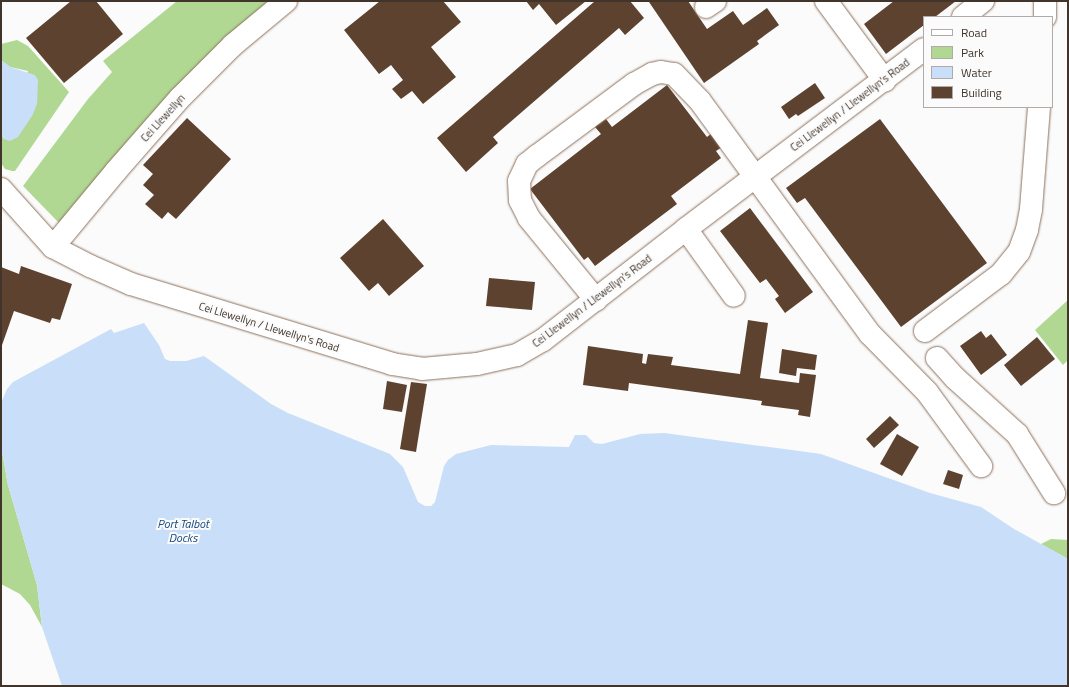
<!DOCTYPE html>
<html>
<head>
<meta charset="utf-8">
<style>
  body { margin:0 }
  #map { position:relative; width:1069px; height:687px; overflow:hidden; background:#fbfbfb; font-family:"Titillium Web",sans-serif }
  div>[style] { position:absolute }
  .green>* { inset:0; background:#b0d893 }
  .water>* { inset:0; background:#c9def8 }
  .building>* { inset:0; background:#5d422f }
  .roads { filter:drop-shadow(0 0 1px #8c705c) drop-shadow(0 0 1px #8c705c) }
  .minor>* { height:22px; margin:-11px; padding:0 11px; transform-origin:11px; border-radius:11px; background:#fff }
  span { translate:-50% -50%; white-space:nowrap; text-align:center; line-height:1.15; -webkit-text-stroke:4px #fbfbfb; paint-order:stroke }
  .street-label { font-size:11px; color:#40342b }
  .water-label { font-size:12px; color:#11477f; font-style:italic }
  .frame { position:absolute; inset:0; border:2px solid #40342b; pointer-events:none }
  .legend { position:absolute; left:923px; top:16px; width:130px; height:92px; box-sizing:border-box; background:#fbfbfb; border:1px solid #b0aba8; margin:0; padding:5px 7px; list-style:none; font-size:12px; color:#40342b }
  .legend li { display:flex; align-items:center; gap:8px; height:20px }
  .legend b { width:20px; border:1px solid #b0aba8 }
</style>
</head>
<body>
<div id="map">
  <div class="green">
    <i style="clip-path:polygon(177px 1px,269px 1px,60px 224px,23px 186px,88px 99px,112px 72px,103px 61px)"></i>
    <i style="clip-path:polygon(17px 40px,28px 46px,69px 92px,15px 171px,12px 171px,5px 169px,1px 163px,1px 134px,4px 139px,28px 71px,10px 67px,1px 60px,1px 44px)"></i>
    <i style="clip-path:polygon(1068px 300px,1068px 360px,1063px 365px,1035px 330px)"></i>
    <i style="clip-path:polygon(1px 446px,8px 485px,37px 585px,42px 627px,30px 605px,20px 594px,1px 584px)"></i>
    <i style="clip-path:polygon(1051px 539px,1068px 540px,1068px 559px,1041px 544px)"></i>
  </div>
  <div class="water">
    <i style="clip-path:polygon(1px 60px,10px 67px,35px 75px,38px 80px,37px 104px,32px 116px,18px 137px,10px 141px,4px 139px,1px 134px)"></i>
    <i style="clip-path:polygon(144px 323px,159px 345px,165px 359px,170px 361px,186px 361px,204px 356px,271px 404px,288px 413px,390px 454px,403px 467px,418px 502px,425px 506px,431px 506px,435px 502px,444px 466px,448px 460px,456px 454px,491px 445px,569px 447px,575px 435px,586px 435px,594px 443px,602px 444px,640px 434px,664px 433px,821px 454px,930px 493px,981px 507px,1014px 529px,1068px 559px,1068px 686px,62px 686px,42px 627px,37px 585px,8px 485px,1px 446px,1px 403px,7px 389px,13px 382px,111px 329px,114px 333px)"></i>
  </div>
  <div class="building">
    <i style="clip-path:polygon(71px 1px,96px 1px,123px 34px,64px 83px,26px 38px)"></i>
    <i style="clip-path:polygon(380px 1px,443px 1px,461px 22px,431px 47px,456px 77px,423px 104px,412px 91px,401px 99px,392px 89px,403px 80px,391px 65px,379px 74px,344px 30px)"></i>
    <i style="clip-path:polygon(526px 1px,586px 1px,556px 25px,539px 4px,533px 10px)"></i>
    <i style="clip-path:polygon(595px 1px,630px 1px,644px 18px,625px 35px,619px 28px,493px 137px,498px 143px,466px 172px,437px 138px)"></i>
    <i style="clip-path:polygon(650px 1px,688px 1px,707px 29px,733px 11px,743px 25px,767px 8px,779px 25px,757px 41px,759px 44px,704px 83px,649px 2px)"></i>
    <i style="clip-path:polygon(894px 1px,956px 1px,935px 17px,924px 17px,924px 25px,886px 54px,864px 24px)"></i>
    <i style="clip-path:polygon(815px 83px,825px 98px,798px 116px,796px 114px,789px 119px,781px 107px)"></i>
    <i style="clip-path:polygon(667px 85px,707px 137px,712px 133px,722px 147px,716px 151px,721px 158px,671px 196px,677px 204px,595px 266px,588px 257px,584px 260px,530px 189px,601px 134px,595px 127px,606px 119px,612px 127px)"></i>
    <i style="clip-path:polygon(187px 118px,231px 159px,176px 219px,168px 212px,162px 219px,145px 204px,154px 195px,143px 185px,153px 174px,143px 165px)"></i>
    <i style="clip-path:polygon(880px 119px,987px 263px,901px 327px,805px 198px,797px 203px,786px 188px)"></i>
    <i style="clip-path:polygon(750px 208px,813px 292px,785px 313px,775px 299px,779px 296px,766px 279px,760px 283px,720px 231px)"></i>
    <i style="clip-path:polygon(383px 219px,424px 266px,389px 296px,378px 283px,369px 291px,340px 258px)"></i>
    <i style="clip-path:polygon(21px 266px,72px 284px,60px 320px,52px 318px,50px 323px,14px 311px,1px 348px,1px 267px,19px 274px)"></i>
    <i style="clip-path:polygon(489px 278px,535px 282px,532px 310px,486px 306px)"></i>
    <i style="clip-path:polygon(748px 320px,768px 323px,760px 378px,799px 383px,800px 373px,816px 375px,810px 417px,798px 415px,799px 410px,761px 405px,762px 401px,629px 383px,628px 391px,583px 385px,588px 346px,643px 354px,642px 363px,646px 364px,648px 354px,673px 357px,671px 365px,740px 374px)"></i>
    <i style="clip-path:polygon(981px 331px,986px 338px,991px 334px,1007px 355px,981px 375px,960px 346px)"></i>
    <i style="clip-path:polygon(1037px 337px,1055px 359px,1021px 386px,1004px 365px)"></i>
    <i style="clip-path:polygon(782px 349px,817px 355px,815px 370px,797px 368px,796px 376px,779px 373px)"></i>
    <i style="clip-path:polygon(387px 381px,407px 385px,402px 412px,383px 409px)"></i>
    <i style="clip-path:polygon(411px 382px,427px 384px,416px 452px,400px 449px)"></i>
    <i style="clip-path:polygon(890px 416px,899px 425px,874px 448px,866px 439px)"></i>
    <i style="clip-path:polygon(897px 434px,919px 447px,902px 476px,880px 464px)"></i>
    <i style="clip-path:polygon(948px 470px,963px 475px,959px 489px,943px 484px)"></i>
  </div>
  <div class="roads">
    <div class="minor">
      <i style="left:826px;top:1px;width:99px;rotate:53.6deg"></i>
      <i style="left:706px;top:7px;width:11px;rotate:-34deg"></i>
      <i style="left:963px;top:17px;width:26px;rotate:-39deg"></i>
      <i style="left:1045px;top:17px;width:16px;rotate:-90deg"></i>
      <i style="left:1px;top:189px;width:78px;rotate:48.1deg"></i>
      <i style="left:53px;top:247px;width:42px;rotate:27.2deg"></i>
      <i style="left:90px;top:266px;width:45px;rotate:23.7deg"></i>
      <i style="left:131px;top:284px;width:273px;rotate:17deg"></i>
      <i style="left:392px;top:364px;width:30px;rotate:9deg"></i>
      <i style="left:422px;top:369px;width:55px;rotate:-5.2deg"></i>
      <i style="left:477px;top:364px;width:41px;rotate:-12.7deg"></i>
      <i style="left:517px;top:355px;width:30px;rotate:-30deg"></i>
      <i style="left:543px;top:340px;width:181px;rotate:-37.8deg"></i>
      <i style="left:686px;top:229px;width:298px;rotate:-37.1deg"></i>
      <i style="left:686px;top:229px;width:82px;rotate:54.4deg"></i>
      <i style="left:53px;top:247px;width:99px;rotate:-50.3deg"></i>
      <i style="left:116px;top:171px;width:97px;rotate:-48.8deg"></i>
      <i style="left:180px;top:98px;width:75px;rotate:-45deg"></i>
      <i style="left:233px;top:45px;width:69px;rotate:-39.7deg"></i>
      <i style="left:596px;top:300px;width:106px;rotate:-129.3deg"></i>
      <i style="left:529px;top:218px;width:20px;rotate:-117deg"></i>
      <i style="left:520px;top:200px;width:19px;rotate:-93deg"></i>
      <i style="left:519px;top:181px;width:19px;rotate:-65deg"></i>
      <i style="left:527px;top:164px;width:13px;rotate:-39deg"></i>
      <i style="left:537px;top:156px;width:121px;rotate:-36.6deg"></i>
      <i style="left:634px;top:84px;width:21px;rotate:-29deg"></i>
      <i style="left:652px;top:74px;width:9px;rotate:-13deg"></i>
      <i style="left:661px;top:72px;width:13px;rotate:9deg"></i>
      <i style="left:674px;top:74px;width:37px;rotate:46deg"></i>
      <i style="left:700px;top:101px;width:288px;rotate:53.9deg"></i>
      <i style="left:870px;top:334px;width:81px;rotate:45.5deg"></i>
      <i style="left:927px;top:392px;width:92px;rotate:53.9deg"></i>
      <i style="left:925px;top:331px;width:95px;rotate:-36.9deg"></i>
      <i style="left:1001px;top:274px;width:28px;rotate:-51deg"></i>
      <i style="left:1019px;top:252px;width:23px;rotate:-70deg"></i>
      <i style="left:1027px;top:230px;width:21px;rotate:-79deg"></i>
      <i style="left:1031px;top:209px;width:102px;rotate:-85.5deg"></i>
      <i style="left:937px;top:358px;width:27px;rotate:48deg"></i>
      <i style="left:955px;top:378px;width:84px;rotate:42.1deg"></i>
      <i style="left:1017px;top:434px;width:70px;rotate:57.9deg"></i>
    </div>
  </div>
  <div class="street-label">
    <span style="left:850px;top:105px;rotate:-37deg">Cei Llewellyn / Llewellyn's Road</span>
    <span style="left:163px;top:118px;rotate:-48deg">Cei Llewellyn</span>
    <span style="left:592px;top:301px;rotate:-37deg">Cei Llewellyn / Llewellyn's Road</span>
    <span style="left:269px;top:327px;rotate:17deg">Cei Llewellyn / Llewellyn's Road</span>
  </div>
  <div class="water-label">
    <span style="left:183px;top:531px">Port Talbot<br>Docks</span>
  </div>
  <div class="frame"></div>
  <ul class="legend">
  <li><b style="height:5px;background:#fff"></b>Road</li>
  <li><b style="height:11px;background:#b0d893"></b>Park</li>
  <li><b style="height:11px;background:#c9def8"></b>Water</li>
  <li><b style="height:11px;background:#5d422f"></b>Building</li>
  </ul>
</div>
</body>
</html>
